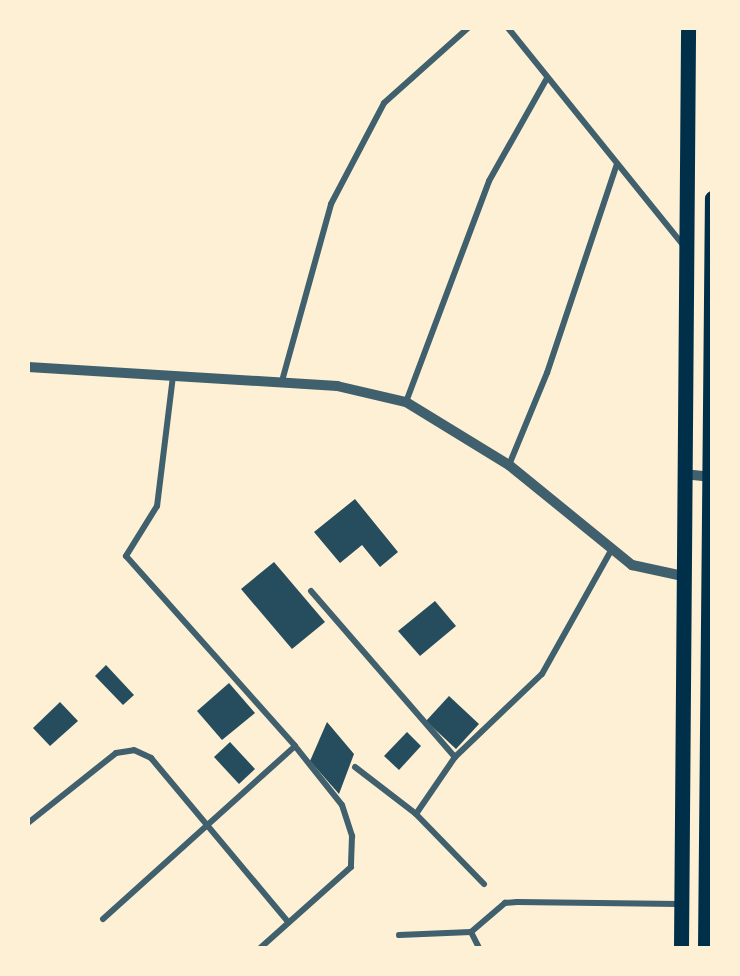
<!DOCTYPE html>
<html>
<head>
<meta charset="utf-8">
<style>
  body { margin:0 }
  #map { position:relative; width:740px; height:976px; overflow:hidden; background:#fdf0d5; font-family:"Work Sans",sans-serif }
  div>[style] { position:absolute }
  .building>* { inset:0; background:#264d5e }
  .minor>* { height:6px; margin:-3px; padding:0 3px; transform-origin:3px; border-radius:3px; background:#3f606c }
  .tertiary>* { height:10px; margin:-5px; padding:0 5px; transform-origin:5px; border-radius:5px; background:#3f606c }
  .trunk>* { height:15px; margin:-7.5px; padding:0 7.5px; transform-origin:7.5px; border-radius:7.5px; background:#003049 }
  span { translate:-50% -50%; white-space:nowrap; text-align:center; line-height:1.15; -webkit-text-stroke:4.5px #fdf0d5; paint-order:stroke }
  .frame { position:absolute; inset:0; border:30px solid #fdf0d5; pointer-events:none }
</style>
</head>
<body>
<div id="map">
  <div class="building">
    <i style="clip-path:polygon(355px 499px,398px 552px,380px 567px,362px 545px,340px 563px,314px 532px)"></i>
    <i style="clip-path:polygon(274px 562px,325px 622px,292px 649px,241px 589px)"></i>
    <i style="clip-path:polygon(435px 601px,456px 626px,420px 656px,398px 631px)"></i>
    <i style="clip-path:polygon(106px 665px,134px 695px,123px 705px,95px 676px)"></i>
    <i style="clip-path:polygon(229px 683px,255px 713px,222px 740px,197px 711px)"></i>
    <i style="clip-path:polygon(449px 696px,479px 724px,456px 749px,426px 721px)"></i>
    <i style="clip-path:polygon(60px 702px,78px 721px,50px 746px,33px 728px)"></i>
    <i style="clip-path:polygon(327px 722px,354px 754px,339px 794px,310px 761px)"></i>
    <i style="clip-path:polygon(407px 732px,421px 746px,399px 770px,384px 756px)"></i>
    <i style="clip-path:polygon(230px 742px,255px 769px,239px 784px,214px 757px)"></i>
  </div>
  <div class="minor">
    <i style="left:508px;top:28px;width:279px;rotate:51.1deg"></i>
    <i style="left:173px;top:376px;width:131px;rotate:97deg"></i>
    <i style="left:157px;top:506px;width:59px;rotate:121.8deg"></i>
    <i style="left:126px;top:556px;width:254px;rotate:48.3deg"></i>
    <i style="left:295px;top:746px;width:75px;rotate:51.5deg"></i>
    <i style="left:342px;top:805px;width:33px;rotate:72deg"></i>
    <i style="left:352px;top:836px;width:31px;rotate:92deg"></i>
    <i style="left:351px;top:867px;width:122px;rotate:138.3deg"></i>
    <i style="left:282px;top:381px;width:184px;rotate:-74.5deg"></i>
    <i style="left:331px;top:204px;width:114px;rotate:-62.3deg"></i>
    <i style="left:384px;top:103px;width:113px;rotate:-41.8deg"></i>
    <i style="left:406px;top:402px;width:236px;rotate:-69.4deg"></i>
    <i style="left:489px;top:181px;width:118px;rotate:-60.6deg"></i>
    <i style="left:509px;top:465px;width:100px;rotate:-67.6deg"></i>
    <i style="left:547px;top:373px;width:220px;rotate:-71.5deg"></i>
    <i style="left:311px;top:591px;width:220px;rotate:49.1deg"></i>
    <i style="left:355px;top:767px;width:77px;rotate:37.6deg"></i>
    <i style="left:28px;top:823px;width:112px;rotate:-38.5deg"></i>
    <i style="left:116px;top:753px;width:18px;rotate:-9deg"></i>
    <i style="left:134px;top:750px;width:19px;rotate:25deg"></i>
    <i style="left:151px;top:758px;width:214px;rotate:50.1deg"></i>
    <i style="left:484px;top:884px;width:98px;rotate:-134.2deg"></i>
    <i style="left:416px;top:814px;width:69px;rotate:-55.6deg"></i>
    <i style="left:455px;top:757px;width:120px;rotate:-43.7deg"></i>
    <i style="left:542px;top:674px;width:143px;rotate:-60.8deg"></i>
    <i style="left:103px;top:919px;width:258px;rotate:-42deg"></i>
    <i style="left:471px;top:932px;width:18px;rotate:63deg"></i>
    <i style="left:399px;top:935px;width:72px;rotate:-2.4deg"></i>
    <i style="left:471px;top:932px;width:45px;rotate:-40.5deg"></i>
    <i style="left:505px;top:903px;width:12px;rotate:-5deg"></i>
    <i style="left:517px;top:902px;width:162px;rotate:0.7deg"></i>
  </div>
  <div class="tertiary">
    <i style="left:28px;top:367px;width:310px;rotate:3.5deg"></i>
    <i style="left:337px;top:386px;width:71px;rotate:13.1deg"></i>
    <i style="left:406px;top:402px;width:121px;rotate:31.5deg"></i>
    <i style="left:509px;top:465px;width:159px;rotate:39.1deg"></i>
    <i style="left:632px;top:565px;width:52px;rotate:12.2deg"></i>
    <i style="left:684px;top:474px;width:28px;rotate:6deg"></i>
  </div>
  <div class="trunk">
    <i style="left:681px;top:948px;width:920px;rotate:-89.56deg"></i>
    <i style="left:705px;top:948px;width:750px;rotate:-89.47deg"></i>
  </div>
  <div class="frame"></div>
</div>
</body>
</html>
